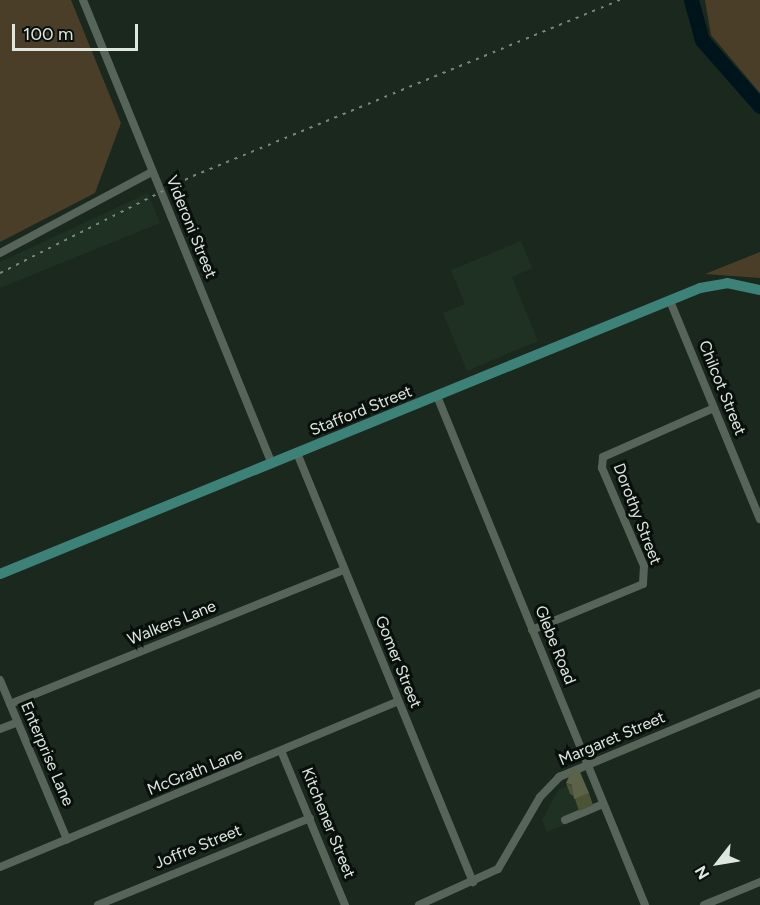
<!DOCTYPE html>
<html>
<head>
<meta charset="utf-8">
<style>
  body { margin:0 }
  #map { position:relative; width:760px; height:905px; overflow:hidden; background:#1b281e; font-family:Figtree,sans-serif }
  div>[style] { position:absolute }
  .built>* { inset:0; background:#1e3123 }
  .green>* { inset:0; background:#4a3e28 }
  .river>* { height:15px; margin:-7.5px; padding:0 7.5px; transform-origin:7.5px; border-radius:7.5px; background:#00141c }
  .minor>* { height:8px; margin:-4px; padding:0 4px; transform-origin:4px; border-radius:4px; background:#566459 }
  .major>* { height:10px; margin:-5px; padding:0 5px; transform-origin:5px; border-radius:5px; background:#3d8278 }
  .rail>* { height:2px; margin-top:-1px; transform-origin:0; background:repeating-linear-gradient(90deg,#7a857d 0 3px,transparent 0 9px) }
  .wall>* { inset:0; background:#4c5235 }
  .building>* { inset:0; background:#5c6247 }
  span { translate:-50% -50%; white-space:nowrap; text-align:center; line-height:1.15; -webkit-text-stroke:6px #090f0b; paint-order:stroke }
  .street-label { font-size:16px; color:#dee6e0 }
  .north { position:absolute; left:688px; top:833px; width:60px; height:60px; -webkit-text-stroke:4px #090f0b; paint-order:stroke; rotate:239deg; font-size:16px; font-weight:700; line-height:24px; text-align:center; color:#dee6e0 }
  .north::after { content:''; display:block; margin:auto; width:21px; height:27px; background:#dee6e0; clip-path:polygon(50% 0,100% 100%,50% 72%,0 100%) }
  .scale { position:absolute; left:12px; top:24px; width:126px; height:27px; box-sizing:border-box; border:3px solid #dee6e0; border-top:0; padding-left:8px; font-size:18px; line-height:21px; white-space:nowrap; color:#dee6e0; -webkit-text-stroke:4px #090f0b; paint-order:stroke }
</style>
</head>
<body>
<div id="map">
  <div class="built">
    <i style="clip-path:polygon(148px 193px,160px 223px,0 288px,0 262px)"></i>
    <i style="clip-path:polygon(521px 241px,532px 268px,512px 277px,538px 341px,467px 371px,443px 313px,465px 304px,451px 270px)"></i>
    <i style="clip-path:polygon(581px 780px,594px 813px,547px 832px,542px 820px,558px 790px)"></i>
  </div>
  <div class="green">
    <i style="clip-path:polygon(0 0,71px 0,121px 123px,95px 193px,0 242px)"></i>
    <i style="clip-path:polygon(705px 0,760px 0,760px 93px,711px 35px)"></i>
    <i style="clip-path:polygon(760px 252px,760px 278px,705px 274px)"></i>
  </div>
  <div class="river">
    <i style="left:691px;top:0;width:41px;rotate:74.6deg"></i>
    <i style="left:702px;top:40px;width:88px;rotate:48.7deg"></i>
  </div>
  <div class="minor">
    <i style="left:83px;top:0;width:501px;rotate:67.84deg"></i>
    <i style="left:0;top:253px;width:172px;rotate:-28.1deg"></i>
    <i style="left:670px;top:301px;width:236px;rotate:67.6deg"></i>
    <i style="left:437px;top:396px;width:550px;rotate:67.77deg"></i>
    <i style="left:297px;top:453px;width:464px;rotate:67.7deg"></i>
    <i style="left:532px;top:630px;width:120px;rotate:-22.5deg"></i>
    <i style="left:643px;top:584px;width:18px;rotate:-87deg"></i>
    <i style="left:644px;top:566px;width:107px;rotate:-113.2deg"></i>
    <i style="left:602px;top:468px;width:11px;rotate:-85deg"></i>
    <i style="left:603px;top:457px;width:121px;rotate:-23.8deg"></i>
    <i style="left:0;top:680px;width:173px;rotate:67.2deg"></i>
    <i style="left:10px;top:704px;width:360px;rotate:-21.9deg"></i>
    <i style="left:0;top:729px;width:19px;rotate:-21deg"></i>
    <i style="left:282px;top:753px;width:165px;rotate:67.5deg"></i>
    <i style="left:565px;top:820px;width:41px;rotate:-22.8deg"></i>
    <i style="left:0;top:867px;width:431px;rotate:-22.6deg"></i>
    <i style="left:98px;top:905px;width:229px;rotate:-22.3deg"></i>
    <i style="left:419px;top:905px;width:87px;rotate:-24.5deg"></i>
    <i style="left:498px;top:869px;width:83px;rotate:-59.7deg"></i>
    <i style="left:540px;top:797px;width:28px;rotate:-46deg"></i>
    <i style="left:559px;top:777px;width:218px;rotate:-22.7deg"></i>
    <i style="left:704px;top:905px;width:61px;rotate:-22.3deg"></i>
  </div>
  <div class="major">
    <i style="left:0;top:574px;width:756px;rotate:-22.22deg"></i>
    <i style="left:700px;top:288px;width:27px;rotate:-10deg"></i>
    <i style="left:727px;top:283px;width:34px;rotate:12deg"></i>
  </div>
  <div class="rail">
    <i style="left:0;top:273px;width:216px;rotate:-26.7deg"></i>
    <i style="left:193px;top:176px;width:462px;rotate:-22.4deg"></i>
  </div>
  <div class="wall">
    <i style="clip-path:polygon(566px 783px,589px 793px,593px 805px,579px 811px,574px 796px,570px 794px)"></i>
  </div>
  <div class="building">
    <i style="clip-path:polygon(573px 768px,580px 772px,589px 793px,574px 799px,572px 785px,566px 783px)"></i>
  </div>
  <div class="street-label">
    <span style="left:191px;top:227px;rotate:68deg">Videroni Street</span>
    <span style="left:722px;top:388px;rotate:68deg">Chilcot Street</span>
    <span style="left:361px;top:411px;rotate:-22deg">Stafford Street</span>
    <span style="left:637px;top:514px;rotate:69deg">Dorothy Street</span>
    <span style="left:172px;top:623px;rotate:-22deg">Walkers Lane</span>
    <span style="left:555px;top:645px;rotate:68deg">Glebe Road</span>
    <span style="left:398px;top:662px;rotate:68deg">Gomer Street</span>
    <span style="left:612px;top:739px;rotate:-23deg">Margaret Street</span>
    <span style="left:47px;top:754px;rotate:67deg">Enterprise Lane</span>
    <span style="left:195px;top:772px;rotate:-22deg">McGrath Lane</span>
    <span style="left:328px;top:823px;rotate:68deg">Kitchener Street</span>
    <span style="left:198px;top:847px;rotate:-22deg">Joffre Street</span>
  </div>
  <div class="north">N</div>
  <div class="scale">100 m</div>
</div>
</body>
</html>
